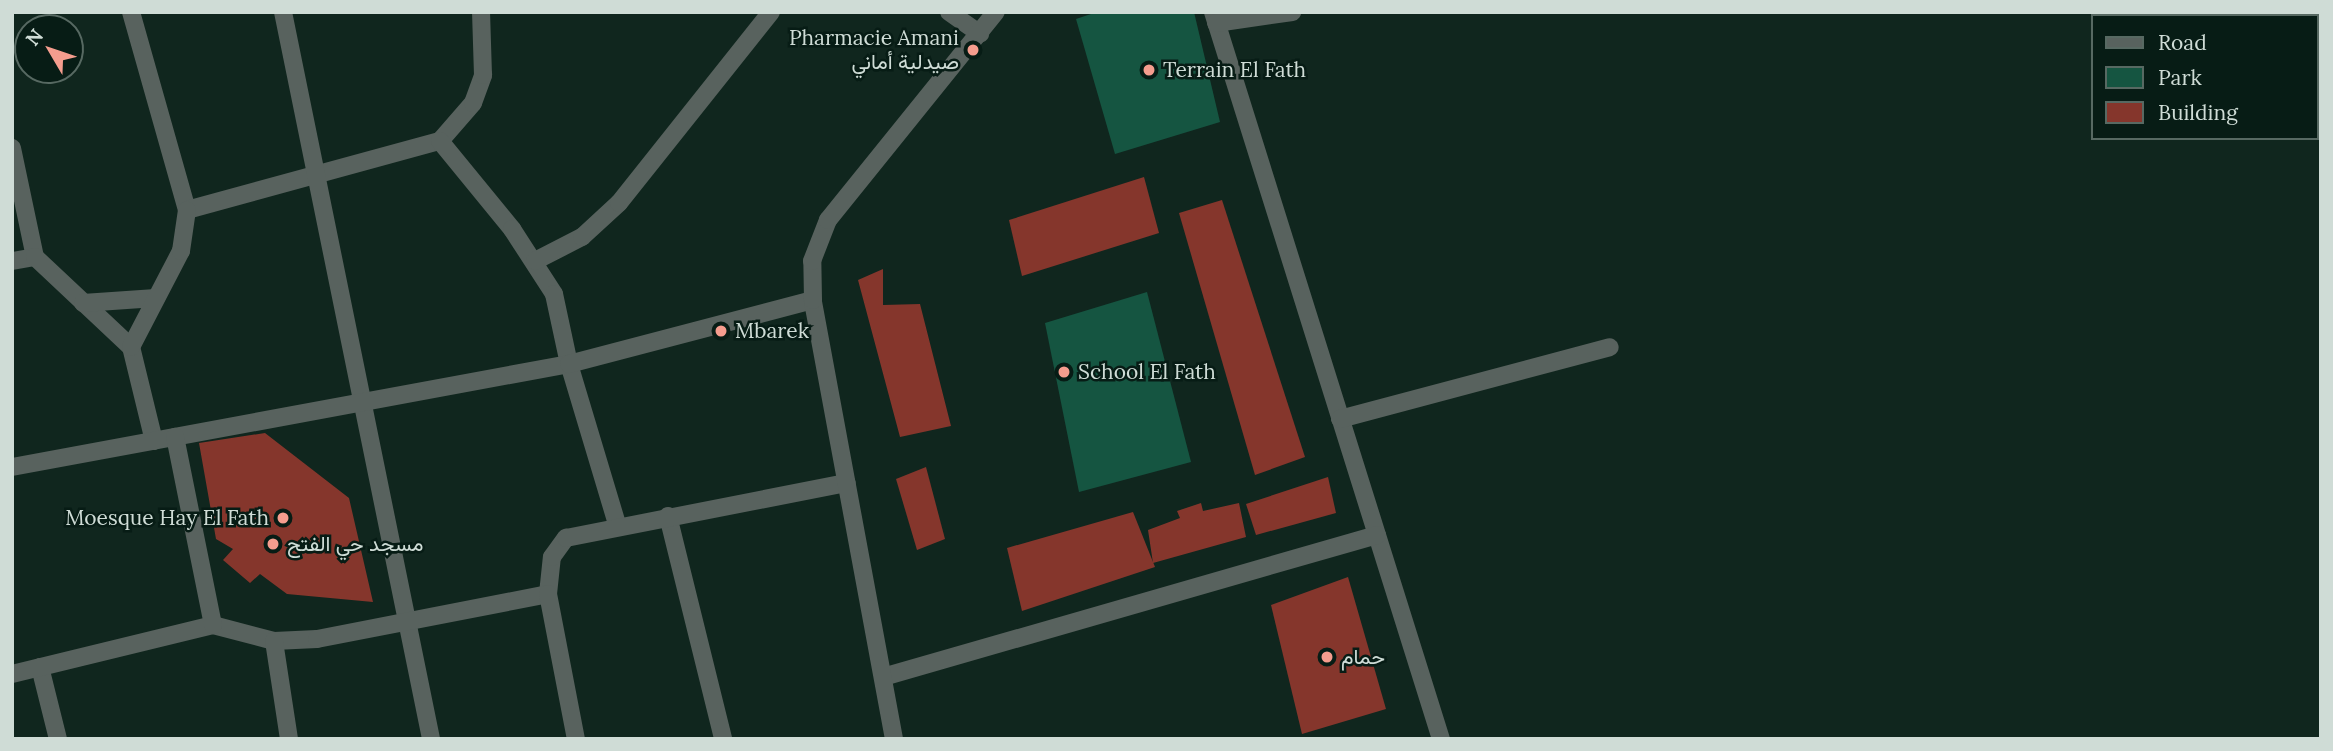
<!DOCTYPE html>
<html>
<head>
<meta charset="utf-8">
<style>
  body { margin:0 }
  #map { position:relative; width:2333px; height:751px; overflow:hidden; background:#10261e; font-family:Lora,Vazirmatn,serif }
  div>[style] { position:absolute }
  .green>* { inset:0; background:#155541 }
  .building>* { inset:0; background:#85362c }
  .minor>* { height:18px; margin:-9px; padding:0 9px; transform-origin:9px; border-radius:9px; background:#58625e }
  .dots>* { width:19px; height:19px; translate:-50% -50%; box-sizing:border-box; border:4px solid #071c15; border-radius:50% }
  span { translate:-50% -50%; white-space:nowrap; text-align:center; line-height:1.15; -webkit-text-stroke:5px #071c15; paint-order:stroke }
  .poi-label { font-size:21px; color:#cfdcd6 }
  .right { translate:-100% -50%; text-align:right }
  .left { translate:0 -50%; text-align:left }
  .frame { position:absolute; inset:0; border:14px solid #cfdcd6; pointer-events:none }
  .legend { position:absolute; left:2091px; top:14px; width:228px; height:126px; box-sizing:border-box; background:#071c15; border:2px solid #576962; margin:0; padding:9px 12px; list-style:none; font-size:21px; color:#cfdcd6 }
  .legend li { display:flex; align-items:center; gap:14px; height:35px }
  .legend b { width:35px; border:2px solid #576962 }
  .north { position:absolute; left:14px; top:14px; width:70px; height:70px; box-sizing:border-box; background:#071c15; border:2px solid #576962; border-radius:50%; rotate:309deg; font-size:19px; font-weight:700; line-height:28px; text-align:center; color:#cfdcd6 }
  .north::after { content:''; display:block; margin:auto; width:24px; height:32px; background:#f59d8e; clip-path:polygon(50% 0,100% 100%,50% 72%,0 100%) }
</style>
</head>
<body>
<div id="map">
  <div class="green">
    <i style="clip-path:polygon(1097px 12px,1194px 12px,1220px 122px,1115px 154px,1076px 19px)"></i>
    <i style="clip-path:polygon(1147px 292px,1191px 462px,1079px 492px,1045px 323px)"></i>
  </div>
  <div class="building">
    <i style="clip-path:polygon(1144px 177px,1159px 233px,1022px 276px,1009px 220px)"></i>
    <i style="clip-path:polygon(1222px 200px,1305px 457px,1255px 475px,1179px 213px)"></i>
    <i style="clip-path:polygon(883px 269px,883px 305px,920px 304px,951px 426px,900px 437px,858px 280px)"></i>
    <i style="clip-path:polygon(265px 433px,349px 498px,373px 602px,287px 594px,260px 574px,250px 583px,223px 560px,233px 549px,216px 539px,199px 443px)"></i>
    <i style="clip-path:polygon(926px 467px,945px 539px,917px 550px,896px 479px)"></i>
    <i style="clip-path:polygon(1328px 477px,1336px 513px,1256px 535px,1246px 504px)"></i>
    <i style="clip-path:polygon(1201px 503px,1203px 511px,1239px 503px,1246px 537px,1153px 563px,1148px 530px,1180px 518px,1177px 511px)"></i>
    <i style="clip-path:polygon(1133px 512px,1155px 567px,1022px 611px,1007px 548px)"></i>
    <i style="clip-path:polygon(1348px 577px,1386px 709px,1302px 734px,1271px 605px)"></i>
  </div>
  <div class="minor">
    <i style="left:131px;top:12px;width:206px;rotate:74.2deg"></i>
    <i style="left:187px;top:210px;width:262px;rotate:-15.3deg"></i>
    <i style="left:440px;top:141px;width:50px;rotate:-49deg"></i>
    <i style="left:473px;top:103px;width:30px;rotate:-70deg"></i>
    <i style="left:483px;top:75px;width:63px;rotate:-91.8deg"></i>
    <i style="left:283px;top:12px;width:742px;rotate:78.49deg"></i>
    <i style="left:949px;top:12px;width:38px;rotate:35deg"></i>
    <i style="left:1213px;top:12px;width:762px;rotate:72.59deg"></i>
    <i style="left:1216px;top:23px;width:77px;rotate:-8.2deg"></i>
    <i style="left:440px;top:141px;width:114px;rotate:50.7deg"></i>
    <i style="left:512px;top:229px;width:77px;rotate:57.1deg"></i>
    <i style="left:554px;top:294px;width:72px;rotate:77.9deg"></i>
    <i style="left:569px;top:364px;width:170px;rotate:73.3deg"></i>
    <i style="left:12px;top:148px;width:111px;rotate:78.1deg"></i>
    <i style="left:35px;top:257px;width:23px;rotate:170deg"></i>
    <i style="left:35px;top:257px;width:132px;rotate:43.2deg"></i>
    <i style="left:535px;top:261px;width:53px;rotate:-27.1deg"></i>
    <i style="left:582px;top:237px;width:50px;rotate:-42.6deg"></i>
    <i style="left:619px;top:203px;width:244px;rotate:-51.5deg"></i>
    <i style="left:83px;top:303px;width:73px;rotate:-3.9deg"></i>
    <i style="left:1340px;top:419px;width:279px;rotate:-14.9deg"></i>
    <i style="left:154px;top:441px;width:97px;rotate:-103.7deg"></i>
    <i style="left:131px;top:347px;width:108px;rotate:-62.5deg"></i>
    <i style="left:181px;top:251px;width:41px;rotate:-81.7deg"></i>
    <i style="left:12px;top:467px;width:566px;rotate:-10.48deg"></i>
    <i style="left:569px;top:364px;width:252px;rotate:-14.7deg"></i>
    <i style="left:668px;top:516px;width:230px;rotate:76.1deg"></i>
    <i style="left:548px;top:594px;width:37px;rotate:-84deg"></i>
    <i style="left:552px;top:557px;width:24px;rotate:-54deg"></i>
    <i style="left:566px;top:538px;width:286px;rotate:-11.1deg"></i>
    <i style="left:213px;top:625px;width:63px;rotate:14.7deg"></i>
    <i style="left:274px;top:641px;width:43px;rotate:-2.7deg"></i>
    <i style="left:317px;top:639px;width:235px;rotate:-11deg"></i>
    <i style="left:548px;top:594px;width:148px;rotate:79.1deg"></i>
    <i style="left:274px;top:641px;width:99px;rotate:81.3deg"></i>
    <i style="left:40px;top:667px;width:74px;rotate:76deg"></i>
    <i style="left:12px;top:674px;width:207px;rotate:-13.7deg"></i>
    <i style="left:213px;top:625px;width:192px;rotate:-101.4deg"></i>
    <i style="left:883px;top:677px;width:514px;rotate:-16.04deg"></i>
    <i style="left:894px;top:739px;width:446px;rotate:-100.5deg"></i>
    <i style="left:813px;top:300px;width:39px;rotate:-91deg"></i>
    <i style="left:812px;top:261px;width:44px;rotate:-68.7deg"></i>
    <i style="left:828px;top:220px;width:267px;rotate:-51.1deg"></i>
  </div>
  <div class="dots">
    <i style="left:973px;top:50px;background:#f59d8e"></i>
    <i style="left:1149px;top:70px;background:#f59d8e"></i>
    <i style="left:721px;top:331px;background:#f59d8e"></i>
    <i style="left:1064px;top:372px;background:#f59d8e"></i>
    <i style="left:283px;top:518px;background:#f59d8e"></i>
    <i style="left:273px;top:544px;background:#f59d8e"></i>
    <i style="left:1327px;top:657px;background:#f59d8e"></i>
  </div>
  <div class="poi-label">
    <span class="right" style="left:959px;top:50px">Pharmacie Amani<br>صيدلية أماني</span>
    <span class="left" style="left:1163px;top:70px">Terrain El Fath</span>
    <span class="left" style="left:735px;top:331px">Mbarek</span>
    <span class="left" style="left:1078px;top:372px">School El Fath</span>
    <span class="right" style="left:269px;top:518px">Moesque Hay El Fath</span>
    <span class="left" style="left:287px;top:544px">مسجد حي الفتح</span>
    <span class="left" style="left:1341px;top:657px">حمام</span>
  </div>
  <div class="frame"></div>
  <ul class="legend">
  <li><b style="height:9px;background:#58625e"></b>Road</li>
  <li><b style="height:19px;background:#155541"></b>Park</li>
  <li><b style="height:19px;background:#85362c"></b>Building</li>
  </ul>
  <div class="north">N</div>
</div>
</body>
</html>
